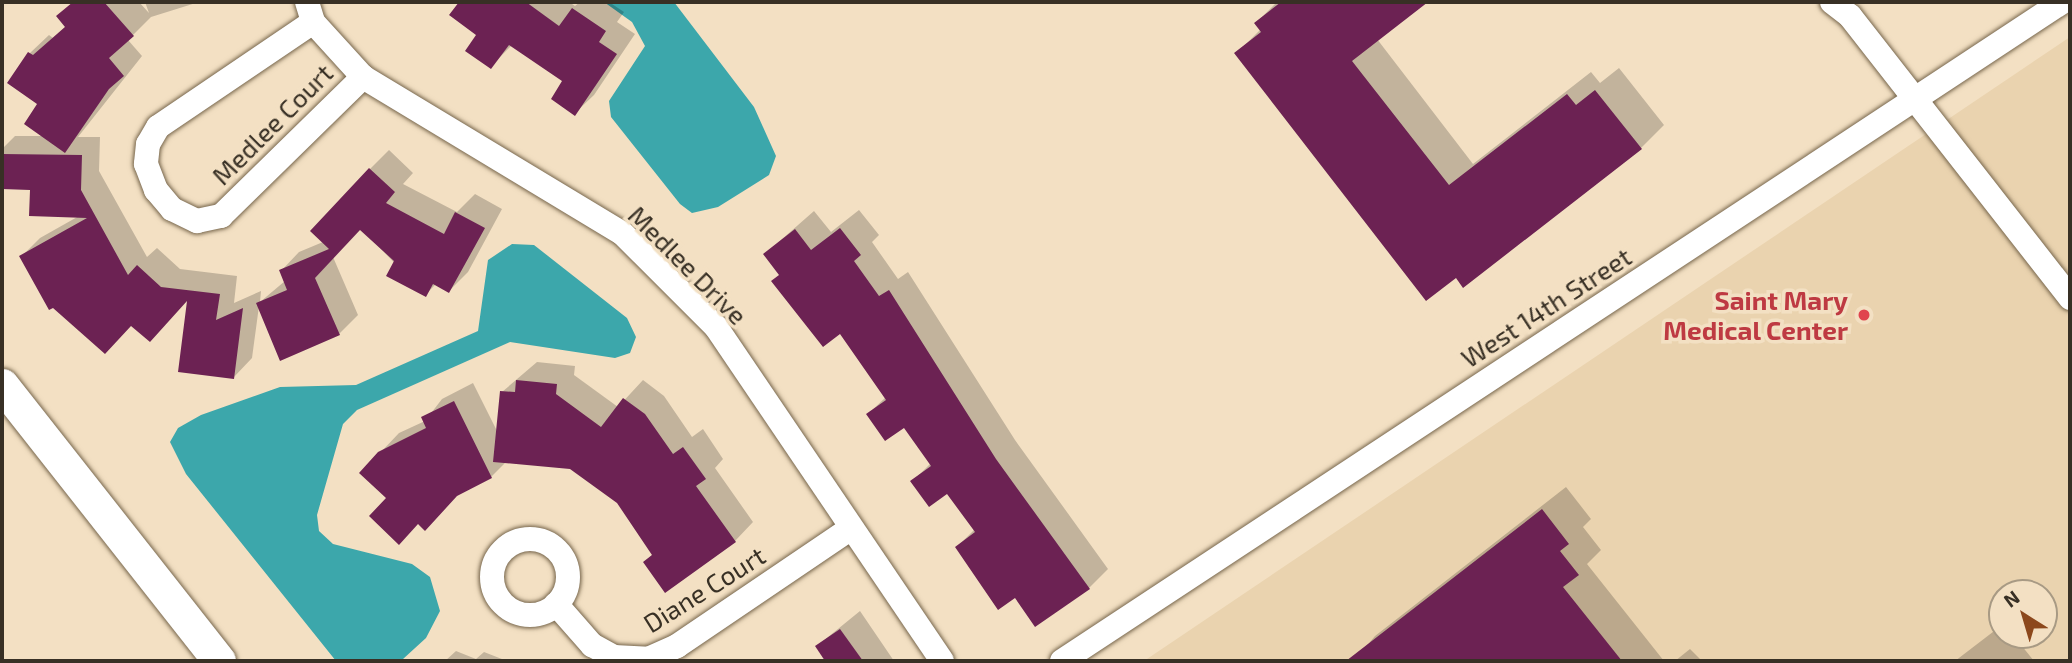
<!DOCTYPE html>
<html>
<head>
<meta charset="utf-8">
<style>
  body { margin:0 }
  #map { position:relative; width:2072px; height:663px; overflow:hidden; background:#f3e0c3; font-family:"Exo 2",sans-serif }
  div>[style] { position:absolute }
  .built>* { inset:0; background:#ead3af }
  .water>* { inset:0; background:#3ca7ab }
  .shadow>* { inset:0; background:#0003 }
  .building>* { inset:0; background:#6c2253 }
  .roads { filter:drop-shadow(0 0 2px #77664c) drop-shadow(0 0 2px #77664c) }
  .street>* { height:24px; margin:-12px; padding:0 12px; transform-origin:12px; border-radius:12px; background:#fff }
  .street>.ring { margin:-12px; padding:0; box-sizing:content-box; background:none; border:24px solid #fff; border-radius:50% }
  .secondary>* { height:33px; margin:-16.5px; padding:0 16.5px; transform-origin:16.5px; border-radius:16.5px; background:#fff }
  .dots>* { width:19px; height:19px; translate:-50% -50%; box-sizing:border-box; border:4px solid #f3e0c3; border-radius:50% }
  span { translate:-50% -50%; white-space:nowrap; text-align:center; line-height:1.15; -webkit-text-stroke:7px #f3e0c3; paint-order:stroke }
  .street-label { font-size:26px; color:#383025 }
  .health-label { font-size:26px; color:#be3a42; font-weight:700 }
  .right { translate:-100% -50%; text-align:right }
  .frame { position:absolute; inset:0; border:4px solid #383025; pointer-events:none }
  .north { position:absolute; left:1988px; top:579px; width:70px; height:70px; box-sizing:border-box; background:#f3e0c3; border:2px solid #a89a84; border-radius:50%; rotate:323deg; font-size:19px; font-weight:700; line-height:28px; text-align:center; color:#383025 }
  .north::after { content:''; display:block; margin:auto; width:24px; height:32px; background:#8c481c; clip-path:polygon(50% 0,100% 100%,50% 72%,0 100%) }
</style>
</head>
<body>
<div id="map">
  <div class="built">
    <i style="clip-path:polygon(evenodd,2070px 37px,2070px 661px,1144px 661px,2070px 37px,2002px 593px,2044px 593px,2044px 635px,2002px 635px,2002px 593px)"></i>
  </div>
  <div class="water">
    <i style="clip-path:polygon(604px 2px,674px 2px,754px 107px,776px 156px,769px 175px,718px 207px,692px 213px,680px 204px,611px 117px,609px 101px,645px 46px,632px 22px)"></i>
    <i style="clip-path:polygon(512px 244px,534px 245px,627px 318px,636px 337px,630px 353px,615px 358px,510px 342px,357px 410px,343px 424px,317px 515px,319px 531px,333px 544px,412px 564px,430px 577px,440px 611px,426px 638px,403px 659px,336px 661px,186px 474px,170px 442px,178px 428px,201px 415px,280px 387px,356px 385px,478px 331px,488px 260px)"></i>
  </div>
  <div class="shadow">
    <i style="clip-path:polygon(73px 2px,139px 2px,149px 13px,145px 2px,199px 2px,151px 17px,128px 40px,142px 56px,78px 137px,100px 137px,99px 171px,147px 257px,157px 248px,180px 269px,237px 276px,234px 303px,261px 291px,260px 302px,285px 281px,281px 271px,299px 252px,323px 242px,370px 169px,389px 150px,413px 173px,403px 184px,457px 212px,475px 194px,502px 209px,468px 272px,449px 291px,436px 284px,425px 295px,361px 228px,333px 257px,358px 315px,339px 334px,259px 306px,252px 358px,234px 377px,189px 298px,132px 324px,21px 257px,40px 238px,79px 216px,32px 188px,2px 187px,2px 149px,15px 136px,45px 136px,30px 53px,49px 35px,53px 38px,66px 26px,58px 16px)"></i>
    <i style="clip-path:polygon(461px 2px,569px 2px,575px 6px,580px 2px,609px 2px,624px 12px,617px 22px,635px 34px,594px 95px,575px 113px,565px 80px,512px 45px,490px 67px,479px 35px,452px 15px)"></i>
    <i style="clip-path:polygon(1277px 2px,1425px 2px,1377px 39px,1473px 164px,1591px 72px,1600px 83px,1619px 68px,1664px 125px,1641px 148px,1456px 276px,1236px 54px,1261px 29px,1256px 23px)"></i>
    <i style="clip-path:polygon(859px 210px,879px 235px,872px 242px,898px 279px,908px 272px,1015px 440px,1108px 569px,1089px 588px,1016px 596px,957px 547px,975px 529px,948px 491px,913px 481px,931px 463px,904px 425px,868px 414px,886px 397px,841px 332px,765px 254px,814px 211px,831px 232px)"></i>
    <i style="clip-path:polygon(537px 362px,575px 366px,574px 375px,618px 407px,643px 380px,664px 396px,692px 437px,703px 429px,723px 459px,715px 468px,753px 522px,735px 541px,645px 562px,653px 554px,619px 502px,571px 467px,507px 461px,491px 477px,459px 493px,388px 498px,380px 453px,399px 433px,425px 421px,442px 399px,473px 383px,498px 433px,502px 392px)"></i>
    <i style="clip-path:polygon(1566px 487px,1591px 519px,1583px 527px,1601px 550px,1587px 564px,1664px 661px,1354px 661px,1375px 636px)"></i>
    <i style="clip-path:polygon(860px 611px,894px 661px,822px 661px,826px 658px,817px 646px)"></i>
    <i style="clip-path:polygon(2002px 625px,2002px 635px,2013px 635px,2034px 661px,1955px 661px)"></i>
    <i style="clip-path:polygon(1690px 649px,1702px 661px,1675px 661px)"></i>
    <i style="clip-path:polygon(456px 651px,476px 659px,484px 652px,507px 661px,445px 661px)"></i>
  </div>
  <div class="building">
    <i style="clip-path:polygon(73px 2px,104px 2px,134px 36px,109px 58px,124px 76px,109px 89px,65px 153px,24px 124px,37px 104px,7px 83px,28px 52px,33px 55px,65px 27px,56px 16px)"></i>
    <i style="clip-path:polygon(459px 2px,526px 2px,559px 26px,572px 8px,606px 31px,599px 42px,617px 54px,575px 116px,551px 99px,562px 81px,509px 45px,491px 69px,465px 51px,476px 35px,449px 15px)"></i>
    <i style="clip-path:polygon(1281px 2px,1428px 2px,1352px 61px,1449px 185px,1567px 94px,1576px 105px,1595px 90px,1642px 149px,1463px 288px,1456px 278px,1426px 301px,1234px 53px,1261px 32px,1254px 23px)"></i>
    <i style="clip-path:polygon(2px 154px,82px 155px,81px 190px,128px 275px,137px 265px,161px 287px,220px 294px,216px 320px,243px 308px,234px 379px,178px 372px,187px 301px,150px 342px,131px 326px,105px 354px,53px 308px,49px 310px,19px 256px,87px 218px,29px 216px,30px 190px,2px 189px)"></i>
    <i style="clip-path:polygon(369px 168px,395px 192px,386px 203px,444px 234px,455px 212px,485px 228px,449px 293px,433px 284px,426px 297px,386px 276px,394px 261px,360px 230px,315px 278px,340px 335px,280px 361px,256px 303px,287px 290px,279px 270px,329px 249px,310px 231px)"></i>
    <i style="clip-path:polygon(840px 228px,861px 255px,854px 261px,879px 296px,889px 290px,996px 459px,1090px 589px,1035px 627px,1015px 598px,998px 610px,955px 547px,975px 532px,947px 494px,929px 507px,910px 481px,931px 466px,904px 428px,885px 441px,866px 414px,886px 400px,840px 334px,823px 347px,771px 281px,779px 275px,763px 254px,795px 229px,811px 250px)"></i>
    <i style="clip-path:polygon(516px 380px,557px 384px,556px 394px,601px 427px,623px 398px,645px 414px,673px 454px,683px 447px,706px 479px,696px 486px,736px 542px,665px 593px,643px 562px,652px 555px,617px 503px,570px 469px,493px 462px,500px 391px,515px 392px)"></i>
    <i style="clip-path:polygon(454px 401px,492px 478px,457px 496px,425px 531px,418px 524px,399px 545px,369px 516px,386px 498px,359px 473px,378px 452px,426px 428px,421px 417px)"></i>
    <i style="clip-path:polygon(1542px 509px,1569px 544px,1560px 551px,1579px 575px,1563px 587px,1622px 661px,1346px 661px)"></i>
    <i style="clip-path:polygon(840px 629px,863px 661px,825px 661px,815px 646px)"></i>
  </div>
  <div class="roads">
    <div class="street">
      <i style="left:307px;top:2px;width:21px;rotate:73deg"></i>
      <i style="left:313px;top:22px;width:74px;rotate:47.7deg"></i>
      <i style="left:363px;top:77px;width:302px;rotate:31.1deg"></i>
      <i style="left:622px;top:233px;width:133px;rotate:45deg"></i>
      <i style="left:716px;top:327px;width:403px;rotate:55.9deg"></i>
      <i style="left:1832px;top:2px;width:23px;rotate:38deg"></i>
      <i style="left:1850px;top:16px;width:358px;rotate:52deg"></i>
      <i style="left:313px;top:22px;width:187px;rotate:145.9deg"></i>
      <i style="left:158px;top:127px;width:20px;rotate:120deg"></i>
      <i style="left:148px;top:144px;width:20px;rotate:96deg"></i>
      <i style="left:146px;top:164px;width:28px;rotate:69deg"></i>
      <i style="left:156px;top:190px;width:25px;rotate:50deg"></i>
      <i style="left:172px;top:209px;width:28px;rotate:26deg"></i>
      <i style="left:197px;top:221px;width:25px;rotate:-12deg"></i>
      <i style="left:221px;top:216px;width:199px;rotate:-44.4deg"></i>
      <i class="ring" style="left:492px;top:539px;width:52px;height:52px"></i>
      <i style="left:556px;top:604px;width:55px;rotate:48.7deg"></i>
      <i style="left:592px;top:645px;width:25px;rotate:29deg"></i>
      <i style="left:614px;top:657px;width:34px;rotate:3deg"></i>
      <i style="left:648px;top:659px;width:32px;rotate:-24deg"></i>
      <i style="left:677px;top:646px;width:210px;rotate:-34.1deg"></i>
      <i style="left:1062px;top:661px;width:1198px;rotate:-33.38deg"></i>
    </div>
    <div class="secondary">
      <i style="left:2px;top:385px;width:351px;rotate:51.8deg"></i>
    </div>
  </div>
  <div class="dots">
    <i style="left:1864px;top:315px;background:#e0444e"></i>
  </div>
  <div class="street-label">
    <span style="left:272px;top:124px;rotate:-45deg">Medlee Court</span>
    <span style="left:688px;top:265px;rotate:45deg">Medlee Drive</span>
    <span style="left:1546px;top:307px;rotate:-33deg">West 14th Street</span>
    <span style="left:704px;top:589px;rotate:-32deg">Diane Court</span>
  </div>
  <div class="health-label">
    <span class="right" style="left:1848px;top:315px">Saint Mary<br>Medical Center</span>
  </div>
  <div class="frame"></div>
  <div class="north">N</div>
</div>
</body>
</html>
